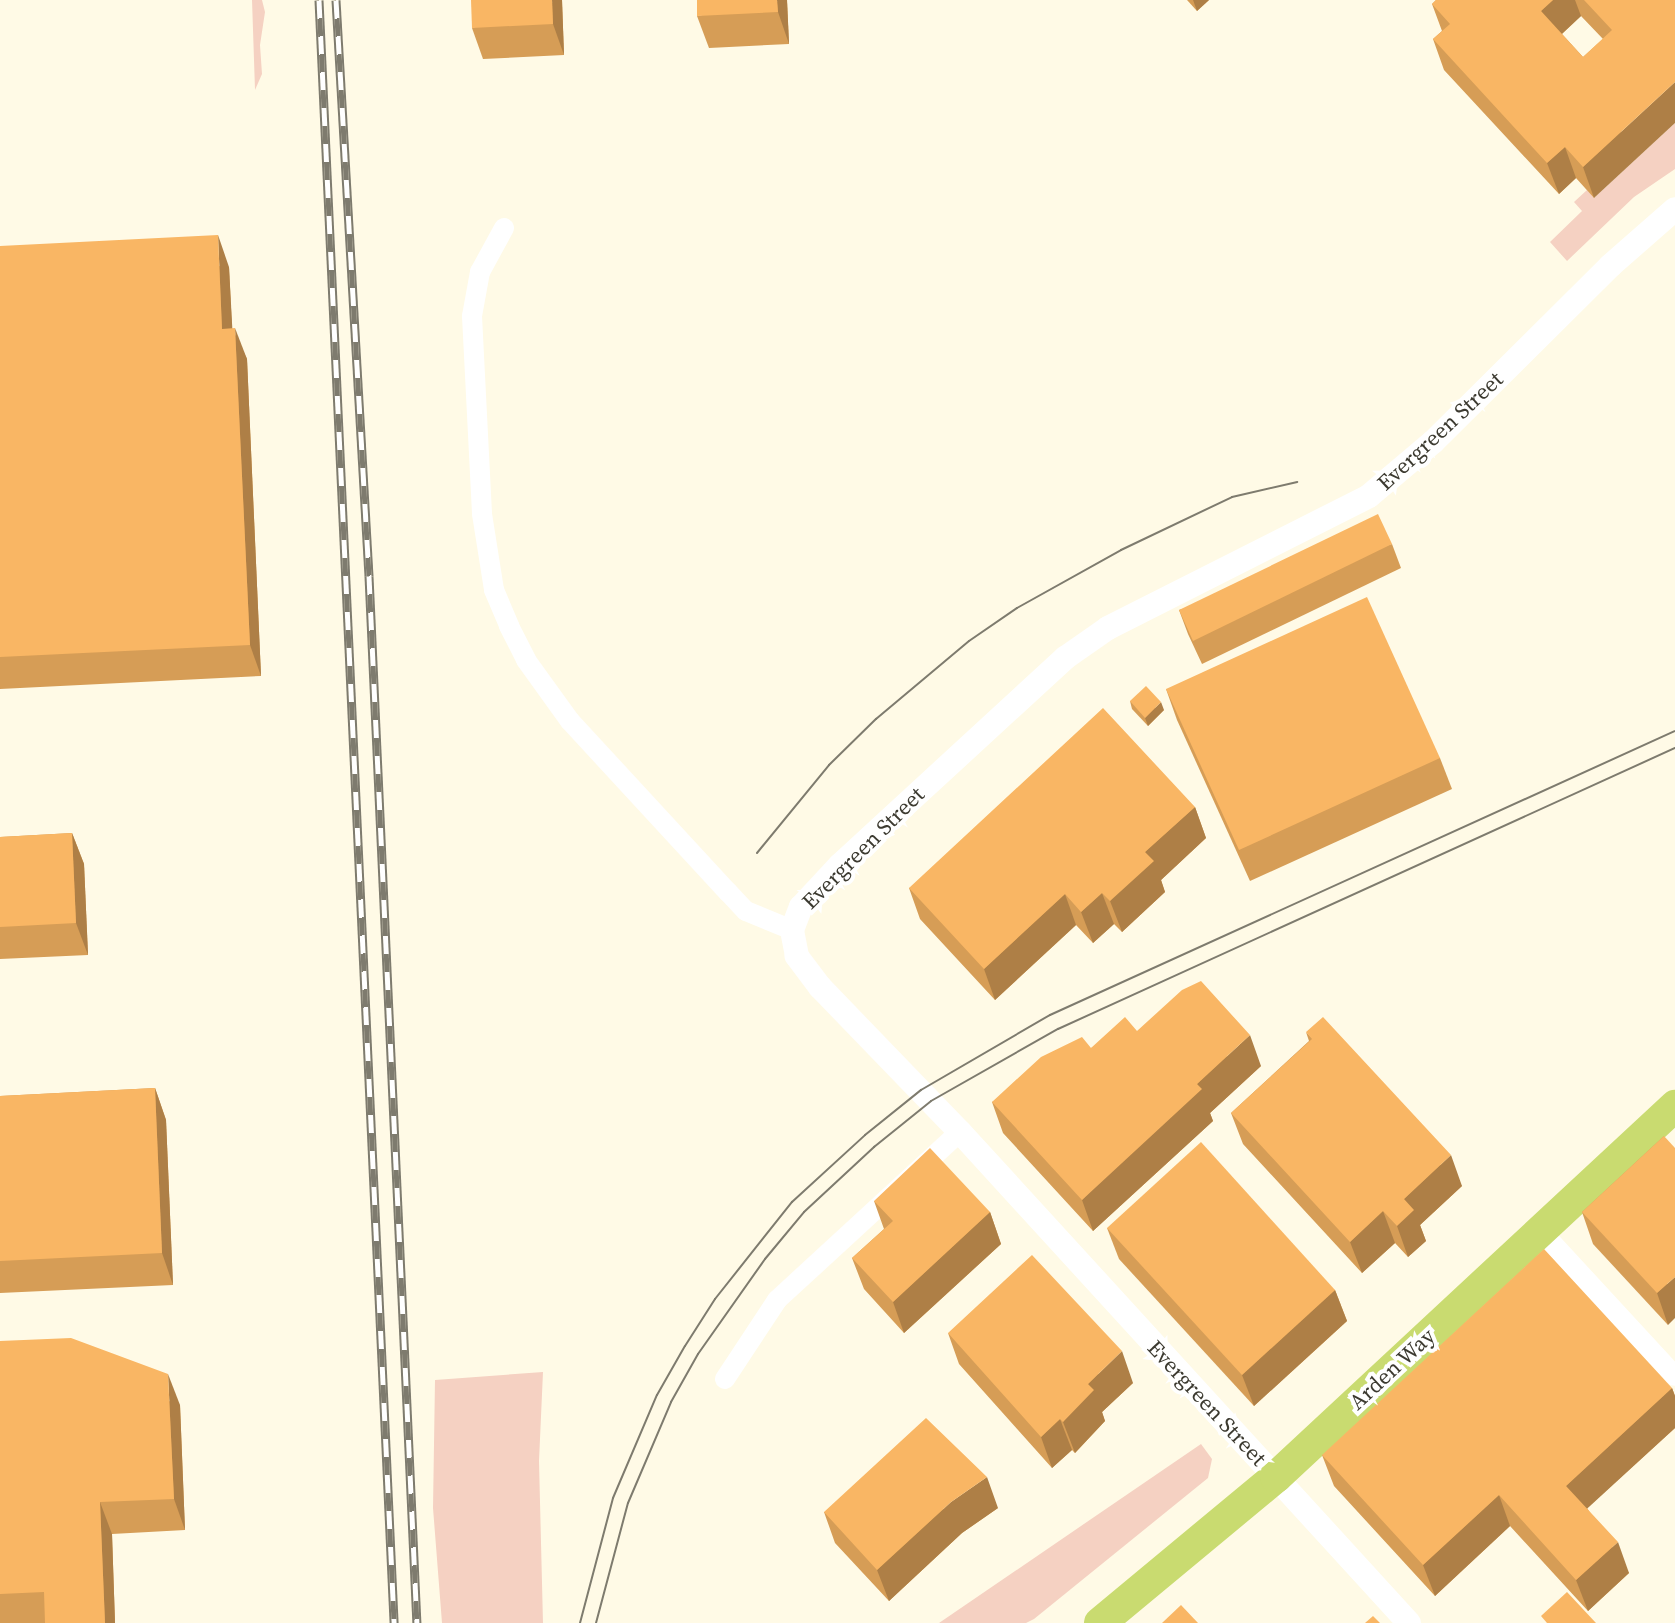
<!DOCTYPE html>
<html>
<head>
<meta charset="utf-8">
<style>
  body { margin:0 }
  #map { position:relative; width:1675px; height:1623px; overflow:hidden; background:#fffae6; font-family:"Source Serif 4",serif }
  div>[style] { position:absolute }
  .green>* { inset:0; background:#f5d1c2 }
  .minor>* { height:20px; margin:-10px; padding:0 10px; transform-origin:10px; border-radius:10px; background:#fff }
  .tertiary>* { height:24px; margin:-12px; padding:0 12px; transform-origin:12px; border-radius:12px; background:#fff }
  .primary>* { height:32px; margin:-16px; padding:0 16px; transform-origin:16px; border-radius:16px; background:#c9db70 }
  .tram>* { height:2px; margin:-1px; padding:0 1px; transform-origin:1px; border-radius:1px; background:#7e7b6e }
  .rail>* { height:9px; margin-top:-4.5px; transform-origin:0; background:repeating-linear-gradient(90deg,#fff 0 18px,#7e7b6e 0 36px); box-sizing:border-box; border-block:2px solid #7e7b6e }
  .wall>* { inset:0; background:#d69d56 }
  .shaded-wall>* { inset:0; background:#ae7f46 }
  .building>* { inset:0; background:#f9b664 }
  span { translate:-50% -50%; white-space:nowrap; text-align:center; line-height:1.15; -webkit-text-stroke:8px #fff; paint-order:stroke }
  .street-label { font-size:22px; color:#3c3a30 }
</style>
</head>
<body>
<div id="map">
  <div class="green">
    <i style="clip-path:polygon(252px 0,262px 0,265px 12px,260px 45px,262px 74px,255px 90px)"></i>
    <i style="clip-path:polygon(1675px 123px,1675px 169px,1634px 197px,1567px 261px,1550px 242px,1582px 211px,1574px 202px,1587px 190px,1594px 198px)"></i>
    <i style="clip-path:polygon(543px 1372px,539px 1461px,543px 1623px,442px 1623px,433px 1508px,435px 1380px)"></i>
    <i style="clip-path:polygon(1201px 1444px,1212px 1459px,1208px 1478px,1034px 1619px,1026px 1623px,939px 1623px)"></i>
  </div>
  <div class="minor">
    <i style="left:504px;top:228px;width:50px;rotate:118.6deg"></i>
    <i style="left:480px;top:272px;width:45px;rotate:100.3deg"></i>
    <i style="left:472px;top:316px;width:198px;rotate:87.1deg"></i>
    <i style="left:482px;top:514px;width:77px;rotate:81deg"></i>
    <i style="left:494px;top:590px;width:39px;rotate:67deg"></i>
    <i style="left:509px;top:626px;width:38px;rotate:63deg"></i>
    <i style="left:526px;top:660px;width:75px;rotate:54.2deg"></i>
    <i style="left:570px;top:721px;width:233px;rotate:47.3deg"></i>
    <i style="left:728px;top:892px;width:26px;rotate:47deg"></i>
    <i style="left:746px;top:911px;width:50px;rotate:22.4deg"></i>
    <i style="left:1541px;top:1231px;width:197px;rotate:47.3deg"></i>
    <i style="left:725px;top:1379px;width:95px;rotate:-56.6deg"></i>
    <i style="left:777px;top:1300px;width:248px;rotate:-42.6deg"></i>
  </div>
  <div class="tertiary">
    <i style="left:1409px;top:1623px;width:665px;rotate:-132.44deg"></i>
    <i style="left:960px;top:1132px;width:202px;rotate:-134deg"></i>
    <i style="left:820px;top:987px;width:39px;rotate:-127deg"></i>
    <i style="left:797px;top:956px;width:26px;rotate:-101deg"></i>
    <i style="left:792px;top:930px;width:25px;rotate:-69deg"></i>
    <i style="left:801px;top:907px;width:57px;rotate:-47.1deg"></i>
    <i style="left:840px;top:865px;width:306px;rotate:-42.6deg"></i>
    <i style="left:1065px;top:658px;width:52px;rotate:-34.9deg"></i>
    <i style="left:1108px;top:628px;width:292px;rotate:-26.8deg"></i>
    <i style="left:1369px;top:496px;width:84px;rotate:-40.2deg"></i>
    <i style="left:1433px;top:442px;width:250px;rotate:-44.8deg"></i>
    <i style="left:1610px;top:266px;width:86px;rotate:-41.2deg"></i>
  </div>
  <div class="primary">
    <i style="left:1100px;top:1623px;width:229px;rotate:-39.7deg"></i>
    <i style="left:1276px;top:1477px;width:545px;rotate:-42.92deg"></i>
  </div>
  <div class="tram">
    <i style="left:757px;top:853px;width:114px;rotate:-50.7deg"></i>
    <i style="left:829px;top:765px;width:66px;rotate:-44.4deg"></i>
    <i style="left:876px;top:719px;width:121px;rotate:-40deg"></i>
    <i style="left:969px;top:641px;width:58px;rotate:-34.5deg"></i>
    <i style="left:1017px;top:608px;width:119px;rotate:-29.1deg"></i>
    <i style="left:1121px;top:550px;width:123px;rotate:-25.5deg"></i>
    <i style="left:1232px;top:497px;width:67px;rotate:-13deg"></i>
    <i style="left:580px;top:1623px;width:129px;rotate:-75.2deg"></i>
    <i style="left:613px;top:1498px;width:112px;rotate:-66.9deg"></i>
    <i style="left:657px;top:1395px;width:56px;rotate:-60.3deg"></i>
    <i style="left:685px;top:1346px;width:56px;rotate:-57.4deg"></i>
    <i style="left:715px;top:1299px;width:124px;rotate:-51.6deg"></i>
    <i style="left:792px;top:1202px;width:99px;rotate:-42.5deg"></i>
    <i style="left:865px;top:1135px;width:72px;rotate:-38.8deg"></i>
    <i style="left:921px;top:1090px;width:149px;rotate:-30.2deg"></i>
    <i style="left:1050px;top:1015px;width:686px;rotate:-24.44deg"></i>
    <i style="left:596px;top:1623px;width:124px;rotate:-75.1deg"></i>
    <i style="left:628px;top:1503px;width:110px;rotate:-66.9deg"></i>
    <i style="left:671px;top:1402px;width:55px;rotate:-60.6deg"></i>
    <i style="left:698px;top:1354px;width:116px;rotate:-54.8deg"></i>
    <i style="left:765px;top:1259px;width:61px;rotate:-50.3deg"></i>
    <i style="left:804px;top:1212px;width:96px;rotate:-42.9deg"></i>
    <i style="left:874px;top:1147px;width:73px;rotate:-38.9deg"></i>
    <i style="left:931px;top:1101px;width:146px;rotate:-29.6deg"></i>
    <i style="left:1058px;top:1029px;width:678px;rotate:-24.49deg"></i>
  </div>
  <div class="rail">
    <i style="left:319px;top:0;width:1625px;rotate:87.35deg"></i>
    <i style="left:336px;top:0;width:577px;rotate:86.72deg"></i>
    <i style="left:369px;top:576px;width:1048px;rotate:87.38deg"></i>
  </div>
  <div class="wall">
    <i style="clip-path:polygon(562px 0,564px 55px,483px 59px,472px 28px)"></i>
    <i style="clip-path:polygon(787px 0,789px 44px,709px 48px,697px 16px)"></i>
    <i style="clip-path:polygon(1187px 0,1209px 0,1197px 11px)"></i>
    <i style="clip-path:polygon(evenodd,1436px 0,1675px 0,1594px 198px,1576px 178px,1559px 194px,1444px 70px,1433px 39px,1442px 31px,1432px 4px,1436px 0,1581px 16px,1603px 39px,1583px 57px,1562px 34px,1581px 16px)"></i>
    <i style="clip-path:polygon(0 246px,229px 267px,232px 328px,247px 359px,261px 676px,0 689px)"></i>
    <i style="clip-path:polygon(1392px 544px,1401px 568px,1202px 664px,1188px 634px,1179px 610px)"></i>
    <i style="clip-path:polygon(1166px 689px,1440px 758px,1452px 789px,1250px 881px,1177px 720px)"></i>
    <i style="clip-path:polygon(1130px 701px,1164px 710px,1148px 726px,1132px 709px)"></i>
    <i style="clip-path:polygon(1195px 807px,1206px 838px,1161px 880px,1165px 892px,1122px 932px,1114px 924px,1093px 943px,1076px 925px,995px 1000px,920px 919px,909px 888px)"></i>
    <i style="clip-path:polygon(72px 833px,84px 864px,88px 955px,0 959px,0 837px)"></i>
    <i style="clip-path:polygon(1137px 1031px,1261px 1066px,1210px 1113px,1213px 1121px,1093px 1231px,1003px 1133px,992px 1102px,1091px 1048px)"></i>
    <i style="clip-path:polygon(1306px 1032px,1462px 1186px,1420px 1225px,1426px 1241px,1408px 1257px,1395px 1243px,1362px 1273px,1243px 1144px,1231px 1113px,1309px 1041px)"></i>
    <i style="clip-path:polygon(155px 1088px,166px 1120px,173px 1285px,0 1293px,0 1096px)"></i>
    <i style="clip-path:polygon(1664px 1136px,1668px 1325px,1593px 1244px,1582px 1212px)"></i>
    <i style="clip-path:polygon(874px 1201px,990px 1212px,1001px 1244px,904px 1333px,864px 1289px,852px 1258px,884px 1229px)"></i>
    <i style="clip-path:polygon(1107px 1228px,1335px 1290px,1347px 1321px,1254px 1406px,1119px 1259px)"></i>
    <i style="clip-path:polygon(948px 1333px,1133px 1383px,1102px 1412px,1105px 1421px,1075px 1453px,1072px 1450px,1052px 1468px,959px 1364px)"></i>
    <i style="clip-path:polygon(0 1341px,180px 1405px,185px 1530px,112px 1534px,115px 1623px,0 1623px)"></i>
    <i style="clip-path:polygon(1672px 1388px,1675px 1396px,1675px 1428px,1587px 1508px,1629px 1573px,1588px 1611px,1510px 1526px,1435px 1596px,1334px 1486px,1322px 1455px)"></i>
    <i style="clip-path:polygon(998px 1508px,962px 1533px,889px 1601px,835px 1543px,824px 1512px)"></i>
  </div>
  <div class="shaded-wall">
    <i style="clip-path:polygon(552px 0,562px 0,564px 55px,553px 24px)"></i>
    <i style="clip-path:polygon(777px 0,787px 0,789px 44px,778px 12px)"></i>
    <i style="clip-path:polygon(1193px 0,1209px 0,1197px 11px)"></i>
    <i style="clip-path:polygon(1553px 0,1575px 0,1581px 16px,1552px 43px,1541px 11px)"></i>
    <i style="clip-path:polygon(1675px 82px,1675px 123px,1594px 198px,1583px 167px)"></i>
    <i style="clip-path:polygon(1565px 147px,1576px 178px,1559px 194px,1547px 163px)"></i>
    <i style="clip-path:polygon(218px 235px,229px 267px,234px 360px,222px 329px)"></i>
    <i style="clip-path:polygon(235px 328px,247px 359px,261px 676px,250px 645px)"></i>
    <i style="clip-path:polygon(1161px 702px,1164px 710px,1148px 726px,1145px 718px)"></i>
    <i style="clip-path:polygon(1195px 807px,1206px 838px,1161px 880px,1165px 892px,1122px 932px,1110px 901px,1145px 852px)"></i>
    <i style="clip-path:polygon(72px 833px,84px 864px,88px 955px,76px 923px)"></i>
    <i style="clip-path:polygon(1102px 893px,1114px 924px,1093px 943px,1081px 912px)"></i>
    <i style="clip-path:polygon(1065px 894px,1076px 925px,995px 1000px,984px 969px)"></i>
    <i style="clip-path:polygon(1250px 1035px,1261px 1066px,1210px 1113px,1213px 1121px,1093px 1231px,1082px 1200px,1197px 1084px)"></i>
    <i style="clip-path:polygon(155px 1088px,166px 1120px,173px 1285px,162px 1253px)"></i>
    <i style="clip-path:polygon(1451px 1155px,1462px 1186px,1420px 1225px,1426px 1241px,1408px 1257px,1397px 1226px,1404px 1199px)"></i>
    <i style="clip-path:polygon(1383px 1211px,1395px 1243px,1362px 1273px,1350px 1242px)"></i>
    <i style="clip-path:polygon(990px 1212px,1001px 1244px,904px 1333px,893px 1302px)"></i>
    <i style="clip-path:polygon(1675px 1277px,1675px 1318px,1668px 1325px,1657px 1293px)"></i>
    <i style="clip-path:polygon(1335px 1290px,1347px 1321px,1254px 1406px,1242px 1375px)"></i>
    <i style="clip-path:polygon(1122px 1351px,1133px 1383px,1102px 1412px,1105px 1421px,1075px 1453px,1063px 1422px,1088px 1384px)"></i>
    <i style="clip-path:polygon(168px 1374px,180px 1405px,185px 1530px,174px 1499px)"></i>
    <i style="clip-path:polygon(1672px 1388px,1675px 1396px,1675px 1428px,1578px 1517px,1566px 1486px)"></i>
    <i style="clip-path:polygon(1060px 1419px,1072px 1450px,1052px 1468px,1041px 1437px)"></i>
    <i style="clip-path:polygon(987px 1477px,998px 1508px,962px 1533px,889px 1601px,877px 1570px,951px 1502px)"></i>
    <i style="clip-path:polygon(1499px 1495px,1510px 1526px,1435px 1596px,1423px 1565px)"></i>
    <i style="clip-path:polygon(100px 1502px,112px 1534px,115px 1623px,105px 1623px)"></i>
    <i style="clip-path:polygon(1618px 1542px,1629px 1573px,1588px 1611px,1576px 1580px)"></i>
  </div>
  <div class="building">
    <i style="clip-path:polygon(471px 0,552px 0,553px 24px,472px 28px)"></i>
    <i style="clip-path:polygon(697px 0,777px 0,778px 12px,697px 16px)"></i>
    <i style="clip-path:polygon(1436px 0,1553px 0,1541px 11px,1583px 57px,1612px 30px,1584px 0,1675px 0,1675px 82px,1583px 167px,1565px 147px,1547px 163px,1433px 39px,1450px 24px,1432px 4px)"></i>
    <i style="clip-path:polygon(218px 235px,222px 329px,235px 328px,250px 645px,0 657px,0 246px)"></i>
    <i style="clip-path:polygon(1378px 514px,1392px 544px,1193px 641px,1179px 610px)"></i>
    <i style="clip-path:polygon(1367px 597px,1440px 758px,1239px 850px,1166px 689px)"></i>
    <i style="clip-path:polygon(1146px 686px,1161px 702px,1145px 718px,1130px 701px)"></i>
    <i style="clip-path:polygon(1103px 708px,1195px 807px,1145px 852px,1154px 861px,1110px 901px,1102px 893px,1081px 912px,1065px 894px,984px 969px,909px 888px)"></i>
    <i style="clip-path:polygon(72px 833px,76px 923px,0 927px,0 837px)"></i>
    <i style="clip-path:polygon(1201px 981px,1250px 1035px,1197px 1084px,1202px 1089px,1082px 1200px,992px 1102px,1041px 1057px,1082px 1037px,1091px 1048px,1125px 1017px,1137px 1031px,1182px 990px)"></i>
    <i style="clip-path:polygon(1323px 1017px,1451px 1155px,1404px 1199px,1414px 1210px,1397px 1226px,1383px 1211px,1350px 1242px,1231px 1113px,1312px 1039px,1306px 1032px)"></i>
    <i style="clip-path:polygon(155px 1088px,162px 1253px,0 1261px,0 1096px)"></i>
    <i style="clip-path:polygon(1664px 1136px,1675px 1148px,1675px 1277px,1657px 1293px,1582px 1212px)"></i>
    <i style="clip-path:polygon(1201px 1142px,1335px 1290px,1242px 1375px,1107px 1228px)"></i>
    <i style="clip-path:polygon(930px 1148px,990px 1212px,893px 1302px,852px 1258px,893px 1221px,874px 1201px)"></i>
    <i style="clip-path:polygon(1544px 1249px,1672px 1388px,1566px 1486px,1618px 1542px,1576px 1580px,1499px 1495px,1423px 1565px,1322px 1455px)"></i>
    <i style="clip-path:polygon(1032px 1255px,1122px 1351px,1088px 1384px,1094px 1390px,1063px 1422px,1060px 1419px,1041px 1437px,948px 1333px)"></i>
    <i style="clip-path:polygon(71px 1338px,168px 1374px,174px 1499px,100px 1502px,105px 1623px,45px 1623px,44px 1592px,0 1594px,0 1341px)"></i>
    <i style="clip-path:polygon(926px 1418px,987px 1477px,951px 1502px,877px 1570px,824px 1512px)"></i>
    <i style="clip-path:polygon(1567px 1592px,1596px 1623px,1547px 1623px,1541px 1616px)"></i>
    <i style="clip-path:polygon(1181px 1605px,1198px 1623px,1162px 1623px)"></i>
    <i style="clip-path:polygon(1373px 1616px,1380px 1623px,1365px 1623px)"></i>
  </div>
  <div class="street-label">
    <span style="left:1440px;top:431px;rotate:-43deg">Evergreen Street</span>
    <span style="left:863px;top:848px;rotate:-45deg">Evergreen Street</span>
    <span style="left:1392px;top:1369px;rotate:-43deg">Arden Way</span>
    <span style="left:1207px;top:1403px;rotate:47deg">Evergreen Street</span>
  </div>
</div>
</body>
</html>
